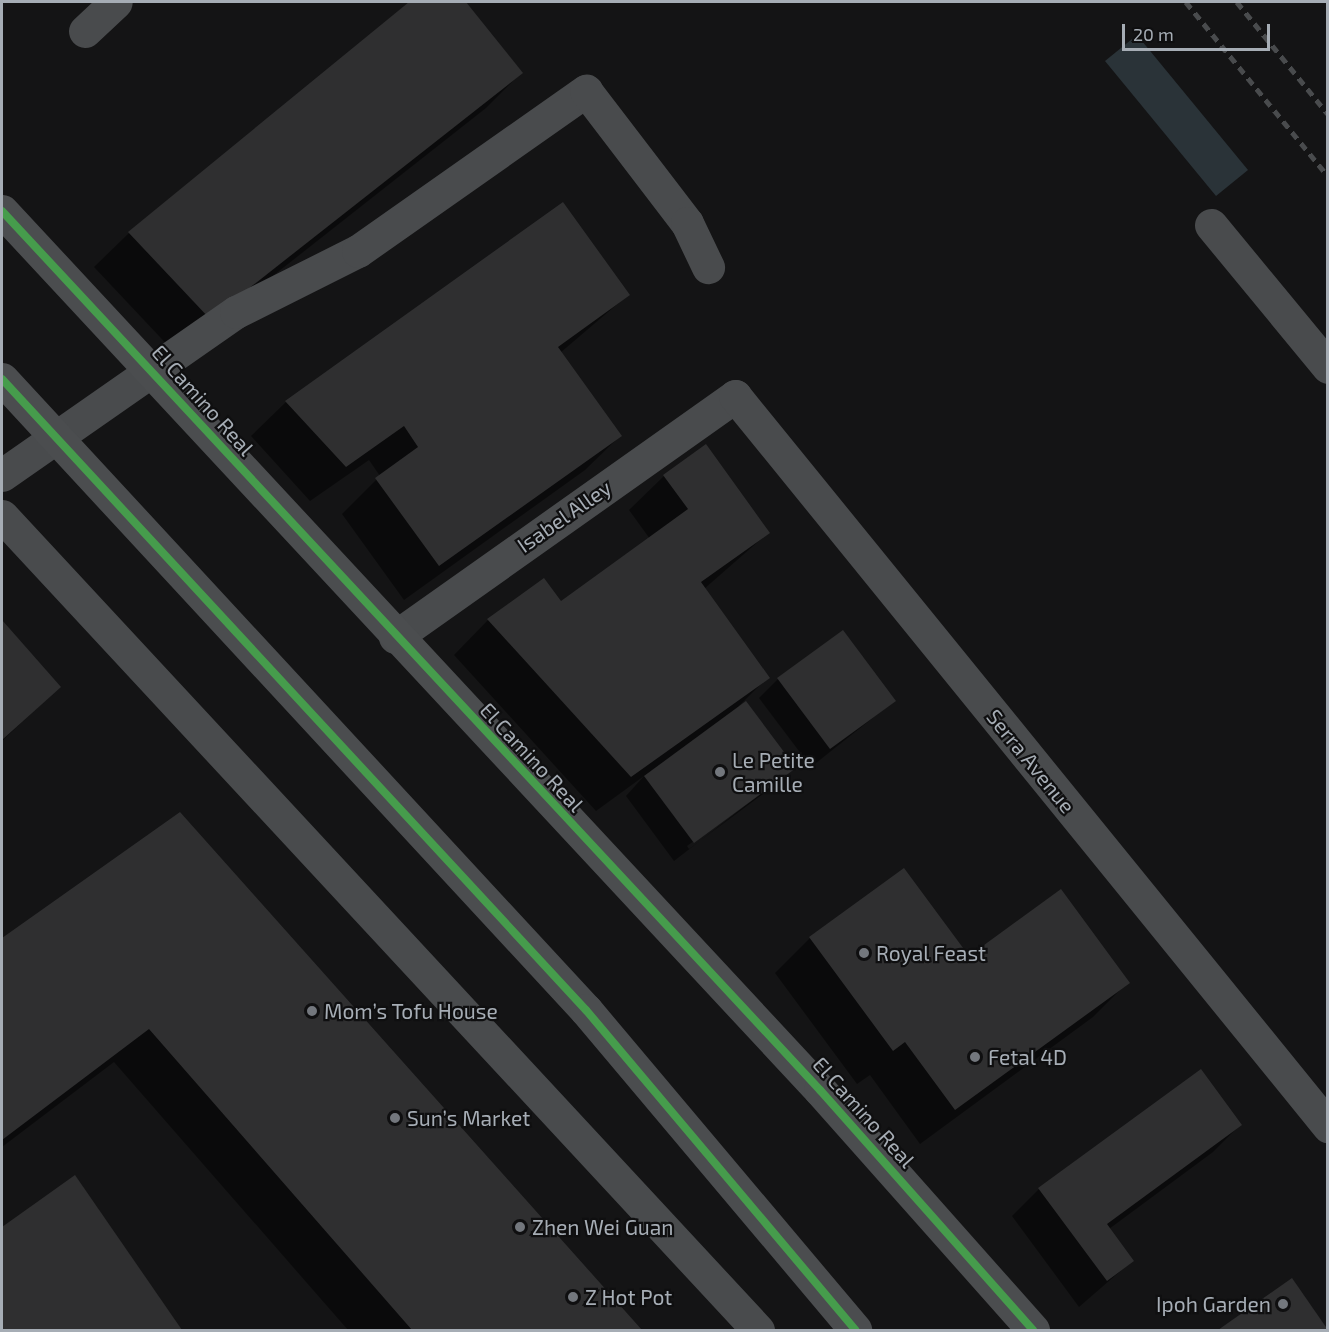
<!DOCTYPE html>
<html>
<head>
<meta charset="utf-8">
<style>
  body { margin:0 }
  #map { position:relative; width:1329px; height:1332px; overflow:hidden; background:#141415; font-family:"Exo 2",sans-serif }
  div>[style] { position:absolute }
  .water>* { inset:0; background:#2a3338 }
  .shadow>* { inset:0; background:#0007 }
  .building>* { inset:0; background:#2f2f30 }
  .minor>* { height:33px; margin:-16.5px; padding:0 16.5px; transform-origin:16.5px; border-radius:16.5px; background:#494b4d }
  .major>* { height:33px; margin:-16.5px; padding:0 16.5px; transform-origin:16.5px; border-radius:16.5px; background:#4b4d4f }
  .rail>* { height:4.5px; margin-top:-2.25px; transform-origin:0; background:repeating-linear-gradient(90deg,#494b4d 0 8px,transparent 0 14px) }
  .cycleway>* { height:8px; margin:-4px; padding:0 4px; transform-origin:4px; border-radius:4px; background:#469c4c }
  .dots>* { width:16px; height:16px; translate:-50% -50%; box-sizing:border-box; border:3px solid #0f0f10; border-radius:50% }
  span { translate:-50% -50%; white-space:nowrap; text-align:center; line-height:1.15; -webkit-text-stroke:4.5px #0f0f10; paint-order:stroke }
  .street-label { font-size:21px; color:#a6adb5 }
  .poi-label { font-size:21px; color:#a6adb5 }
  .left { translate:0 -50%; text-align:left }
  .right { translate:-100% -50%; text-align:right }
  .frame { position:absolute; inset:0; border:3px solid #a6adb5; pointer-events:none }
  .scale { position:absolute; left:1122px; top:24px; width:148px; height:27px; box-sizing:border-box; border:3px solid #a6adb5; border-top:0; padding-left:8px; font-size:18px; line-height:21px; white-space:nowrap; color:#a6adb5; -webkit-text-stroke:4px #0f0f10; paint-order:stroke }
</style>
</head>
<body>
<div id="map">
  <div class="water">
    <i style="clip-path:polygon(1137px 35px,1248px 170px,1216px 196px,1105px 61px)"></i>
  </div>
  <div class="shadow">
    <i style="clip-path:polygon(412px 2px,464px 2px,521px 73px,486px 108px,175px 353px,94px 267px,129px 233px)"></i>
    <i style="clip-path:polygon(628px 295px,560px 353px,620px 436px,585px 470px,404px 600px,342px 514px,380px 476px,369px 460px,310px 501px,251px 436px,286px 402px)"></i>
    <i style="clip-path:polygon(evenodd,664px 476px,768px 533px,704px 589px,768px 677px,739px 706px,794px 768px,674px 861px,626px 796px,644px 776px,596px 811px,454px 655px,488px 620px,560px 603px,650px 539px,629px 510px,664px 476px,775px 782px,775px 785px,689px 849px,687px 846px,775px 782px)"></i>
    <i style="clip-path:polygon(2px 622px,59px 687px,2px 741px)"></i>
    <i style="clip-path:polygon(778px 679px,894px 701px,811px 767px,759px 698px)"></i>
    <i style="clip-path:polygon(180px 814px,640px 1330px,348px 1330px,114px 1062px,2px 1147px,2px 940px)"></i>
    <i style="clip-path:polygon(903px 870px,968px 958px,1128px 982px,1093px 1017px,920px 1144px,870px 1075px,857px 1084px,775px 973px,810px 938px)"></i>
    <i style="clip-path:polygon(1240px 1125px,1213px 1152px,1109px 1229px,1132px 1261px,1079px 1307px,1012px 1216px,1039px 1189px)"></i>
    <i style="clip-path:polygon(74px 1177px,180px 1330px,2px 1330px,2px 1229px)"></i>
    <i style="clip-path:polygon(1292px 1281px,1327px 1330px,1220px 1330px)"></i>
  </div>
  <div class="building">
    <i style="clip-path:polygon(409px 2px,466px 2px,523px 73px,210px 319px,128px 232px)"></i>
    <i style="clip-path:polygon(563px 202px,630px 295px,558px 347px,622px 436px,439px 566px,375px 478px,418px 447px,404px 426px,346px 467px,285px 401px)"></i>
    <i style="clip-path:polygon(706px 444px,770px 533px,701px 582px,770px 678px,631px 777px,487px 619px,544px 578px,561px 601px,688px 509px,663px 475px)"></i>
    <i style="clip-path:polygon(2px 620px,61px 687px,2px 740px)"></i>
    <i style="clip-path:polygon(843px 630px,896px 701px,830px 749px,777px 678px)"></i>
    <i style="clip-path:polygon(746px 701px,796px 768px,694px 843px,644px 776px)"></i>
    <i style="clip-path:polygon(180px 812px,642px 1330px,412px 1330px,149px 1029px,2px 1140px,2px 938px)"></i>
    <i style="clip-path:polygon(904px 868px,969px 956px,1061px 889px,1130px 983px,955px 1110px,905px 1042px,893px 1051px,809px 937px)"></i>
    <i style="clip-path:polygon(1201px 1069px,1242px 1125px,1107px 1224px,1134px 1261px,1107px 1281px,1038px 1188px)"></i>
    <i style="clip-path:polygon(75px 1175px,182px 1330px,2px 1330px,2px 1227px)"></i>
    <i style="clip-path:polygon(1292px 1278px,1328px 1330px,1218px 1330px)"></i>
  </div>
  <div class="minor">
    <i style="left:85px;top:31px;width:42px;rotate:-43.1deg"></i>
    <i style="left:1211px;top:225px;width:184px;rotate:50.5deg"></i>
    <i style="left:2px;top:475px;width:285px;rotate:-34.9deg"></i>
    <i style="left:236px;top:312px;width:136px;rotate:-26.6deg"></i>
    <i style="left:358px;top:251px;width:279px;rotate:-35.1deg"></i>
    <i style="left:586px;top:91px;width:166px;rotate:52.6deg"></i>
    <i style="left:687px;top:223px;width:49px;rotate:64.5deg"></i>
    <i style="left:2px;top:516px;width:1111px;rotate:47.12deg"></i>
    <i style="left:395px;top:637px;width:417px;rotate:-35.3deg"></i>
    <i style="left:735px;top:396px;width:941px;rotate:50.91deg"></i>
  </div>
  <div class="major">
    <i style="left:2px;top:211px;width:1201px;rotate:47.06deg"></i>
    <i style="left:820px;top:1090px;width:321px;rotate:48.4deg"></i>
    <i style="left:2px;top:379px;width:860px;rotate:47.22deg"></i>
    <i style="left:586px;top:1010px;width:418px;rotate:49.9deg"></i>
  </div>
  <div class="rail">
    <i style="left:1186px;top:2px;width:225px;rotate:50.8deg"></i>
    <i style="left:1237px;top:2px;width:144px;rotate:50.9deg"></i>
  </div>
  <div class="cycleway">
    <i style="left:2px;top:211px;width:1201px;rotate:47.06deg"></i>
    <i style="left:820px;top:1090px;width:321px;rotate:48.4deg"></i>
    <i style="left:2px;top:379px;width:860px;rotate:47.22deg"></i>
    <i style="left:586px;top:1010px;width:418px;rotate:49.9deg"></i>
  </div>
  <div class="dots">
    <i style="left:720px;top:772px;background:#73777d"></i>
    <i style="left:864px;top:953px;background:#73777d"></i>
    <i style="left:312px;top:1011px;background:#73777d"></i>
    <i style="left:975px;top:1057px;background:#73777d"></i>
    <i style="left:395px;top:1118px;background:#73777d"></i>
    <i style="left:520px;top:1227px;background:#73777d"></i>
    <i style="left:573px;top:1297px;background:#73777d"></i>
    <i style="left:1283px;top:1304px;background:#73777d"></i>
  </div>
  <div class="street-label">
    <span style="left:203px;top:400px;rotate:48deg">El Camino Real</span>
    <span style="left:564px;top:516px;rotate:-35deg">Isabel Alley</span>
    <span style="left:532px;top:757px;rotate:47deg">El Camino Real</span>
    <span style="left:1031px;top:761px;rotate:51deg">Serra Avenue</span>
    <span style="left:864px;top:1112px;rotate:48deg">El Camino Real</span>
  </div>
  <div class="poi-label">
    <span class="left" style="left:732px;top:772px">Le Petite<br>Camille</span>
    <span class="left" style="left:876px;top:953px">Royal Feast</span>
    <span class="left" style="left:324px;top:1011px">Mom’s Tofu House</span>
    <span class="left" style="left:988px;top:1057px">Fetal 4D</span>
    <span class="left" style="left:407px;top:1118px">Sun’s Market</span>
    <span class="left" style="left:532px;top:1227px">Zhen Wei Guan</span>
    <span class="left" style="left:585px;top:1297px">Z Hot Pot</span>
    <span class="right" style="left:1271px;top:1304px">Ipoh Garden</span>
  </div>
  <div class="frame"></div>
  <div class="scale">20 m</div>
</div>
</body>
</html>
